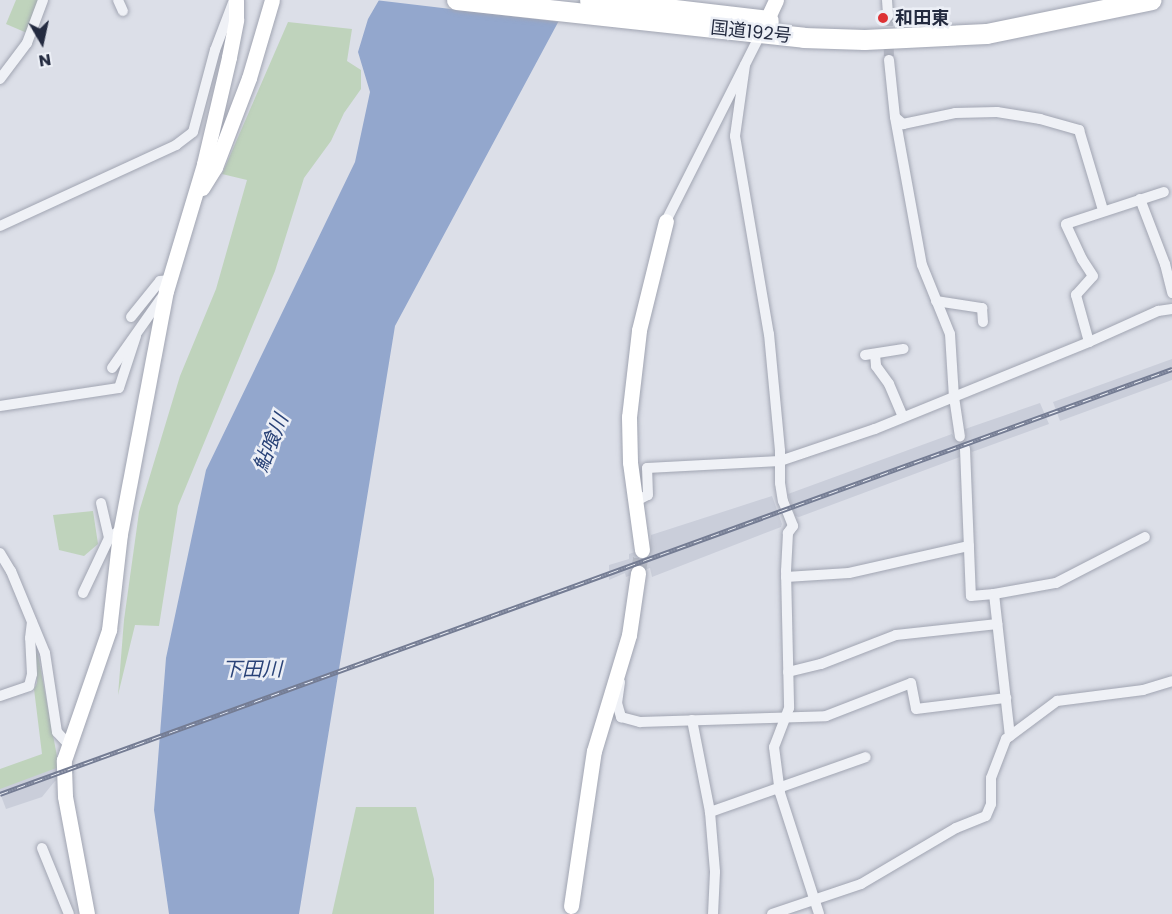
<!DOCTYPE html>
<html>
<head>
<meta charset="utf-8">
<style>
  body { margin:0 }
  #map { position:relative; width:1172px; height:914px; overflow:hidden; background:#dcdfe8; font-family:Poppins,"Noto Sans JP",sans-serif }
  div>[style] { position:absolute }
  .built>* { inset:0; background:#caceda }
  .green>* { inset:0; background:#bfd3bc }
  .water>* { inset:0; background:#93a7cd }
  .pier>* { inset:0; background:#dcdfe8 }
  .street-tunnel>* { height:10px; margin-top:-5px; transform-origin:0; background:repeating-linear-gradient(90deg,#b7bbc6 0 10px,transparent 0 15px) }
  .secondary-tunnel>* { height:15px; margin-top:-7.5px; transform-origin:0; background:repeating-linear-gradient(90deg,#b7bbc6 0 15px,transparent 0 23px) }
  .roads { filter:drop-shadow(0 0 2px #a1a5b2) drop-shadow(0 0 2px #a1a5b2) }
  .street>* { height:10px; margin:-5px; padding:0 5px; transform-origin:5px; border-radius:5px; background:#eff1f6 }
  .secondary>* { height:15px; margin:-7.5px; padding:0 7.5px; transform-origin:7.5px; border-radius:7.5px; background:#fff }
  .highway>* { height:20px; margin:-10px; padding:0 10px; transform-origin:10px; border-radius:10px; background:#fff }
  .rail>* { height:5px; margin-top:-2.5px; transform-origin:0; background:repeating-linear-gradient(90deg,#eceff6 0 9px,#747c93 0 18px); box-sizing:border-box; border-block:2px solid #747c93 }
  .dots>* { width:16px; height:16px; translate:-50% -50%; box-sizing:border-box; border:3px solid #eceff6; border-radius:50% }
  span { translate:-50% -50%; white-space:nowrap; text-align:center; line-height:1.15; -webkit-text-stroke:5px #eceff6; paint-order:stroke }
  .poi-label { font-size:18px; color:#242b40; font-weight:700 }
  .left { translate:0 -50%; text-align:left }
  .street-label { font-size:18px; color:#242b40 }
  .water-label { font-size:20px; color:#2a4378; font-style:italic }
  .north { position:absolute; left:12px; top:12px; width:60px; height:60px; -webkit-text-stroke:4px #eceff6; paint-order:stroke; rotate:171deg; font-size:16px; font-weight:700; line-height:24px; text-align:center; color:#242b40 }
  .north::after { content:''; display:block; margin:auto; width:21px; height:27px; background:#242b40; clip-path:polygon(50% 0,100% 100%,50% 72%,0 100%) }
</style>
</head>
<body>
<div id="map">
  <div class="built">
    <i style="clip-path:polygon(1172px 359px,1172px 380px,1060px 421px,1053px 402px)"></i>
    <i style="clip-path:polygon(1040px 403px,1049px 424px,972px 452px,970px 448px,965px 449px,959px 452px,960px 457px,799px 517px,795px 516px,788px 494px,952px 434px,955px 439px,966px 436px,965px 429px)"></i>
    <i style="clip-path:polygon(772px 496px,782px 524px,781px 527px,652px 577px,650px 568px,626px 577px,625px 573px,609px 580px,609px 565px,629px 559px,629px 554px,650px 547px,651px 535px)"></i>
    <i style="clip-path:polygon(72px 762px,74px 773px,55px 781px,42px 797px,6px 809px,0 793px,0 769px,59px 767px)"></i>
  </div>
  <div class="green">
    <i style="clip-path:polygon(16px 0,42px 0,27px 33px,6px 24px)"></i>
    <i style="clip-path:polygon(288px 22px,352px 29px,347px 61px,361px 70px,361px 89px,344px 113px,331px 141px,304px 178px,275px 271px,178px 506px,159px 626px,135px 625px,118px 695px,124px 620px,139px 512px,180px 376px,216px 289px,247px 180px,222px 174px)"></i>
    <i style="clip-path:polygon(93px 511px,98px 544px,84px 556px,59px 550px,53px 515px)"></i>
    <i style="clip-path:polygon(35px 652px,38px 655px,59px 767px,0 789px,0 769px,42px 754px,34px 689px,37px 683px)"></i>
    <i style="clip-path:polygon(356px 807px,416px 807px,434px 879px,434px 914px,332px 914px)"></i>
  </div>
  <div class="water">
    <i style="clip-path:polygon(379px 0,570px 0,395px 326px,299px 914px,169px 914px,154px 810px,166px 658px,206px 470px,355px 162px,370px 92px,358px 52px,368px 19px)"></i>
  </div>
  <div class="pier">
    <i style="clip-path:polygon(375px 0,573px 0,561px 22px)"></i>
  </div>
  <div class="street-tunnel">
    <i style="left:888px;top:16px;width:44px;rotate:88.7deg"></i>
  </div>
  <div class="secondary-tunnel">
    <i style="left:638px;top:573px;width:23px;rotate:-80deg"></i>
  </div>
  <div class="roads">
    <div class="street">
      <i style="left:118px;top:0;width:12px;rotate:66deg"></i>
      <i style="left:887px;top:0;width:16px;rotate:86deg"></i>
      <i style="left:889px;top:60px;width:57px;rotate:84deg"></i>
      <i style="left:895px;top:117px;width:11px;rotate:41deg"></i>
      <i style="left:903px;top:124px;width:53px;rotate:-11.9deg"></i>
      <i style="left:955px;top:113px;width:42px;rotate:-1.4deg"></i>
      <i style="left:997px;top:112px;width:44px;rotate:9.2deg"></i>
      <i style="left:1040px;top:119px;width:41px;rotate:15.8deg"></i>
      <i style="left:1079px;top:130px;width:84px;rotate:73.3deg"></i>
      <i style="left:745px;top:65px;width:72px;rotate:98deg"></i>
      <i style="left:735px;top:136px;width:201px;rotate:80.3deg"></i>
      <i style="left:769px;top:334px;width:118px;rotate:84.6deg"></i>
      <i style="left:780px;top:451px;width:32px;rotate:90deg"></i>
      <i style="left:780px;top:483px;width:18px;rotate:81deg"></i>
      <i style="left:783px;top:501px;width:27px;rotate:68deg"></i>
      <i style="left:793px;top:526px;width:9px;rotate:126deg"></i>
      <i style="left:788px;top:533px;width:38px;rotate:93deg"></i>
      <i style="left:786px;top:571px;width:137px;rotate:88.7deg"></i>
      <i style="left:789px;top:708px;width:42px;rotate:111deg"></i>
      <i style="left:774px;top:747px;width:46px;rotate:82.6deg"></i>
      <i style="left:780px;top:793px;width:127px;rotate:72.1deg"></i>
      <i style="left:0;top:79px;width:45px;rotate:-53.1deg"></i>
      <i style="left:27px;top:43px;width:46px;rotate:-69.6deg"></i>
      <i style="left:895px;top:117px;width:150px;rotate:79.7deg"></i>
      <i style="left:922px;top:265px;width:74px;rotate:67.9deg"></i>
      <i style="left:950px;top:334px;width:63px;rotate:86.4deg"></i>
      <i style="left:954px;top:397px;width:40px;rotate:81.5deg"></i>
      <i style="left:1140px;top:199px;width:70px;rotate:69deg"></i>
      <i style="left:1165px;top:264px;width:30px;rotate:76deg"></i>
      <i style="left:666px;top:221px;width:211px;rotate:-63.2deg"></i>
      <i style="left:0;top:226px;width:194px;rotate:-24.7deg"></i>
      <i style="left:176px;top:145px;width:21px;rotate:-37deg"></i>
      <i style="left:193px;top:132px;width:85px;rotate:-75deg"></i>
      <i style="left:215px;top:50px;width:53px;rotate:-69.2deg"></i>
      <i style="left:936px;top:301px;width:47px;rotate:8.7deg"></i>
      <i style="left:982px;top:308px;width:14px;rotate:86deg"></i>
      <i style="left:131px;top:317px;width:46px;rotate:-51.1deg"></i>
      <i style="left:160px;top:281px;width:10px;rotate:-6deg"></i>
      <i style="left:1089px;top:342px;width:49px;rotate:-105.5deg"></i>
      <i style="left:1076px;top:295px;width:25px;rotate:-48deg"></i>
      <i style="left:1093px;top:276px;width:20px;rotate:-123deg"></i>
      <i style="left:1082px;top:259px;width:38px;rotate:-115deg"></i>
      <i style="left:1066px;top:224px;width:103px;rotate:-18.1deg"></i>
      <i style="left:875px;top:354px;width:12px;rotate:85deg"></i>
      <i style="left:876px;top:366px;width:22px;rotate:54deg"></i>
      <i style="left:889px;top:384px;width:36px;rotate:67deg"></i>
      <i style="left:865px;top:355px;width:39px;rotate:-9deg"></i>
      <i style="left:112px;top:368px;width:87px;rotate:-54.8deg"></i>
      <i style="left:0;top:406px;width:120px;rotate:-8.6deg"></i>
      <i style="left:119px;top:388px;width:55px;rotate:-71.9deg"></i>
      <i style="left:965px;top:449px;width:147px;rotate:87.7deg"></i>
      <i style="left:971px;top:596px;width:23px;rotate:-5deg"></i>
      <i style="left:994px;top:594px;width:143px;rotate:83.6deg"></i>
      <i style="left:636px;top:501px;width:13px;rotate:-27deg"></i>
      <i style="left:648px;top:495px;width:27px;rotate:-92deg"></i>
      <i style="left:647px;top:468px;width:133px;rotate:-3deg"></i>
      <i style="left:780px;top:461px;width:100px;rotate:-18.6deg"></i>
      <i style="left:875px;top:429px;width:231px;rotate:-22.1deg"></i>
      <i style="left:1089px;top:342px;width:76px;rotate:-24.2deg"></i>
      <i style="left:1158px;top:311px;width:14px;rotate:-8deg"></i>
      <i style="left:101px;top:503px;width:36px;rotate:77deg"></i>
      <i style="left:0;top:553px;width:21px;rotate:59deg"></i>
      <i style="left:11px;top:571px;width:89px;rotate:67.5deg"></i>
      <i style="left:45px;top:653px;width:80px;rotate:81.4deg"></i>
      <i style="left:57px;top:732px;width:19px;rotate:47deg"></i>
      <i style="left:786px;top:577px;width:63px;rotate:-3.6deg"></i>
      <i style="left:849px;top:573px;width:123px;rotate:-12.7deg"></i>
      <i style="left:83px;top:593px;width:61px;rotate:-64.7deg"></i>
      <i style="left:109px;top:538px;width:14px;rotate:-36deg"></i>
      <i style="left:994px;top:594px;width:63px;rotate:-10.1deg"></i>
      <i style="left:1056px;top:583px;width:100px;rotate:-27.3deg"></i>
      <i style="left:788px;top:672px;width:34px;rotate:-14deg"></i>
      <i style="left:821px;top:664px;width:80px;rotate:-21.1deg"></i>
      <i style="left:896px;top:635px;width:102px;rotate:-6.2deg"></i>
      <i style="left:620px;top:682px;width:21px;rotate:98deg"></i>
      <i style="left:617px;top:703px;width:15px;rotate:74deg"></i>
      <i style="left:621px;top:717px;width:20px;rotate:15deg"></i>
      <i style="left:640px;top:722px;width:186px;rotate:-1.8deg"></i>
      <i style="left:826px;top:716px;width:91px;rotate:-21.2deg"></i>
      <i style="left:911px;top:683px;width:26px;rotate:79deg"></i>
      <i style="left:916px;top:709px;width:91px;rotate:-7deg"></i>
      <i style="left:0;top:696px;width:31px;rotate:-19deg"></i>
      <i style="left:29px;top:686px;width:12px;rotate:-76deg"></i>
      <i style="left:32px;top:674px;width:36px;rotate:-93deg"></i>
      <i style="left:30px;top:638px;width:16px;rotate:-83deg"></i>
      <i style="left:692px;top:720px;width:94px;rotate:78.9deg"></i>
      <i style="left:710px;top:812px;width:60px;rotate:85.2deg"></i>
      <i style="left:715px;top:872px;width:42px;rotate:92.7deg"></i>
      <i style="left:710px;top:812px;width:165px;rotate:-19.4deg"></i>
      <i style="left:42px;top:848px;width:71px;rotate:67.8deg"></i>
      <i style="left:772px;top:914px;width:94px;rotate:-18.6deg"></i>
      <i style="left:861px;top:884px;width:110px;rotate:-30.5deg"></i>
      <i style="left:956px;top:828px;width:32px;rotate:-22deg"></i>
      <i style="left:986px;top:816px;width:13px;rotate:-67deg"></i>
      <i style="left:991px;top:804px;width:26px;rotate:-90deg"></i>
      <i style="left:991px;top:778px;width:42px;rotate:-69deg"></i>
      <i style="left:1006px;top:739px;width:64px;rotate:-36.7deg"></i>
      <i style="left:1057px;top:701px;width:87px;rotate:-7.3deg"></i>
      <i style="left:1143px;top:690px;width:30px;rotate:-17deg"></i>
    </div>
    <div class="secondary">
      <i style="left:762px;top:30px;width:33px;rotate:-65deg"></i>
      <i style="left:202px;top:188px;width:25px;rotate:-58deg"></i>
      <i style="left:215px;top:167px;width:95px;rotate:-69.1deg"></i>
      <i style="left:249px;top:78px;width:81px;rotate:-73.6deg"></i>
      <i style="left:642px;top:550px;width:89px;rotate:-97.8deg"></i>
      <i style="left:630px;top:462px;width:45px;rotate:-91.3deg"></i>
      <i style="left:629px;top:417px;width:88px;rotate:-83.4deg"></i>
      <i style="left:639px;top:330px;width:112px;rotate:-76.1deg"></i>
      <i style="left:571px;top:906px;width:157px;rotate:-81.6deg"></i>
      <i style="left:594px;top:751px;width:121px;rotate:-73.2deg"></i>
      <i style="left:629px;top:635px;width:63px;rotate:-81.7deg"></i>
      <i style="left:87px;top:914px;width:120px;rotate:-100.6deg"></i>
      <i style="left:65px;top:796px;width:36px;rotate:-92deg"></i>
      <i style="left:64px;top:760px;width:138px;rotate:-70.9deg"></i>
      <i style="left:109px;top:630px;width:97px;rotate:-83.5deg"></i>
      <i style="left:120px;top:534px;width:247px;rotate:-79.3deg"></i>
      <i style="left:166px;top:291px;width:133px;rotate:-73.3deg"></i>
      <i style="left:204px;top:164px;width:110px;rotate:-76.8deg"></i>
      <i style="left:229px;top:57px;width:38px;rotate:-79deg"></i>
      <i style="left:236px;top:20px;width:20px;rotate:-90deg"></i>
    </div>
    <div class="highway">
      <i style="left:457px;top:0;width:349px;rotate:6.2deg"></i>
      <i style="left:804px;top:38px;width:61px;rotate:1.9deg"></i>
      <i style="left:865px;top:40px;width:122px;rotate:-2.8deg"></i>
      <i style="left:987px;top:34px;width:168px;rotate:-11.6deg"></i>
      <i style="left:590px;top:0;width:180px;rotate:6.7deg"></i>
    </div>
  </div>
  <div class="rail">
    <i style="left:0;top:794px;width:1247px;rotate:-19.93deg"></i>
  </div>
  <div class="dots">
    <i style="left:883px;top:18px;background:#dd3235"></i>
  </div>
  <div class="poi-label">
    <span class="left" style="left:895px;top:18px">和田東</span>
  </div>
  <div class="street-label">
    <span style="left:751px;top:32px;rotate:6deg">国道192号</span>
  </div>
  <div class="water-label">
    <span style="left:271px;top:443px;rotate:-68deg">鮎喰川</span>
    <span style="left:252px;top:669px">下田川</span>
  </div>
  <div class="north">N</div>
</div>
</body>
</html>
